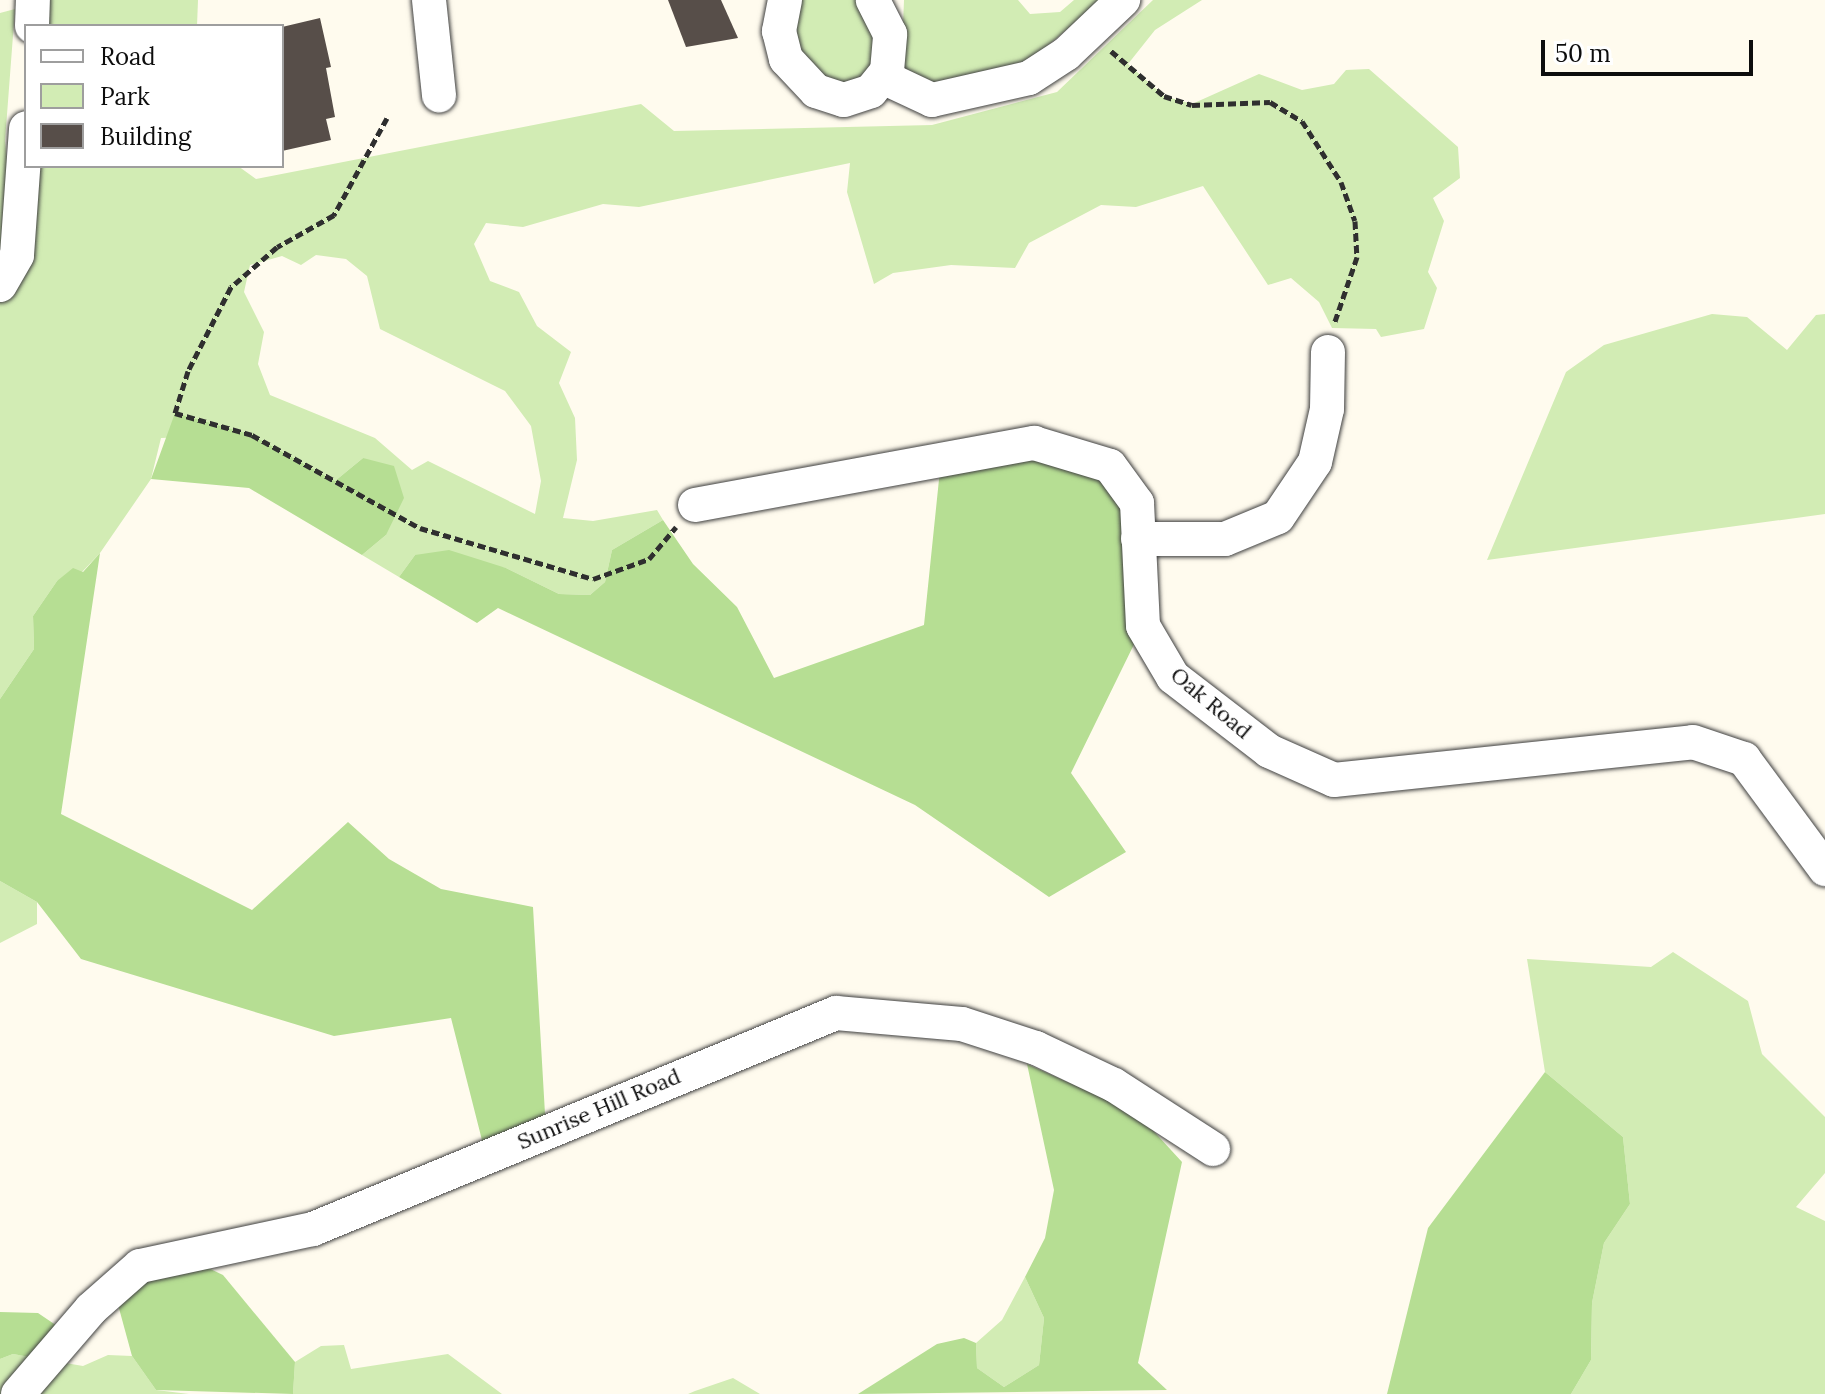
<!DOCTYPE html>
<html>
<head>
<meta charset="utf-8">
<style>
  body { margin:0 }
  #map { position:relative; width:1825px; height:1394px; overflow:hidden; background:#fffbee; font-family:Lora,serif }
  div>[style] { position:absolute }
  .green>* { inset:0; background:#d2ecb4 }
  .forest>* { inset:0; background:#b6de93 }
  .building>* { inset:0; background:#574e49 }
  .path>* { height:5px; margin-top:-2.5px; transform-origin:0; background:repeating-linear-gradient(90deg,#2f2f2f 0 8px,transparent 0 12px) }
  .roads { filter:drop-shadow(0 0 2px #404040) drop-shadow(0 0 2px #404040) }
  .minor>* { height:34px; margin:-17px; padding:0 17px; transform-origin:17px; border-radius:17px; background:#fff }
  span { translate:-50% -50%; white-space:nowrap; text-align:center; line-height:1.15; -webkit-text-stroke:8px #fff; paint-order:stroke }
  .street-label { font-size:22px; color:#0d0d0d }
  .legend { position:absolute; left:24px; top:24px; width:260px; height:144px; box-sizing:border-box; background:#fff; border:2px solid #9e9e9e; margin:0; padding:10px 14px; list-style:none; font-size:24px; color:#0d0d0d }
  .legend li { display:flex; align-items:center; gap:16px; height:40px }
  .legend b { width:40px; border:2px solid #9e9e9e }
  .scale { position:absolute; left:1541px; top:40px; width:212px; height:36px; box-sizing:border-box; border:4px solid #0d0d0d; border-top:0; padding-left:10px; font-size:24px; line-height:28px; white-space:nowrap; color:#0d0d0d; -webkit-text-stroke:6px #fff; paint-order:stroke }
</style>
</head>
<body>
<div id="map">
  <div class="green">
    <i style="clip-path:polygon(33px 0,198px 0,197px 26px,32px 26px)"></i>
    <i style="clip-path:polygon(801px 0,858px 0,879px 29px,881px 62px,866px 83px,838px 86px,809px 71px,792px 27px)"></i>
    <i style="clip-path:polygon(904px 0,1018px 0,1030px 14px,1060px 12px,1074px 0,1102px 0,1022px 67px,929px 88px,901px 74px)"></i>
    <i style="clip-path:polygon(evenodd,1153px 0,1202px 0,1155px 30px,1128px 64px,1164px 96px,1192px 104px,1259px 74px,1302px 90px,1334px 84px,1346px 70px,1369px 69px,1458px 147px,1460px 178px,1433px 198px,1444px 221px,1428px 272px,1437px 288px,1424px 329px,1381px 337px,1376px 329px,1332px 328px,1319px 302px,1291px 278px,1268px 285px,1203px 186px,1136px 207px,1101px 205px,1029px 243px,1015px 268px,951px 265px,893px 273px,874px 284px,847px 192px,850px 163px,639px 207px,603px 204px,523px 227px,486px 223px,474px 244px,490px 281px,519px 292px,537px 326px,571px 352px,559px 383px,575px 418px,577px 460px,563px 518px,593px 521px,657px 510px,663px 520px,612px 550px,605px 582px,590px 595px,559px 594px,506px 568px,415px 555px,399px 577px,362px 555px,386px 535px,363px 458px,335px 481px,252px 435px,161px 438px,151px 479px,100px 553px,82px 572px,57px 581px,33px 616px,34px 649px,0 699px,0 285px,26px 166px,238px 166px,256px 179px,641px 104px,674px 131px,932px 125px,1057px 92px,1153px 0,316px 255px,346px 259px,367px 276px,380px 329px,505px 391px,531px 426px,541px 481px,535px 514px,428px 461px,412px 470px,375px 438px,270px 395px,258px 364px,264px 332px,244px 292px,250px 265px,282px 256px,301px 265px,316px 255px)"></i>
    <i style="clip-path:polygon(15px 9px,5px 141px,11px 197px,0 257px,0 13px)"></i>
    <i style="clip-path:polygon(1712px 314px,1747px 317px,1787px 350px,1816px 315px,1825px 314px,1825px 514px,1487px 560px,1566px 372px,1604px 345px)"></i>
    <i style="clip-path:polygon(0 881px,37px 902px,37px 924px,0 943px)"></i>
    <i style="clip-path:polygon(1673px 952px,1748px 1001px,1762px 1054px,1825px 1117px,1825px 1173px,1796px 1207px,1825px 1221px,1825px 1394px,1571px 1394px,1591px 1360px,1592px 1303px,1604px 1243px,1630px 1204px,1623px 1137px,1545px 1072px,1527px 959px,1651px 967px)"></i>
    <i style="clip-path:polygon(1025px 1277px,1044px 1318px,1039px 1365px,1004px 1387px,977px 1368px,976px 1343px,1002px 1320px)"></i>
    <i style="clip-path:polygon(344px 1345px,351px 1369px,448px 1354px,502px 1394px,293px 1394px,295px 1362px,321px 1346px)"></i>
    <i style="clip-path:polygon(13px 1354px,83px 1366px,108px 1355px,132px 1356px,156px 1390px,189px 1394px,0 1394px,0 1359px)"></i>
    <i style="clip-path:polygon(733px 1378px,760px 1394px,688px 1394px,695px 1391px)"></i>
  </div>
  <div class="forest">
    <i style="clip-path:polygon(175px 413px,252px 435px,335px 481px,363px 458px,394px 466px,404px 498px,386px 535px,362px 555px,249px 488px,151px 479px)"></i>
    <i style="clip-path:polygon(1034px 443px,1110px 466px,1137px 503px,1143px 626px,1071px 773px,1126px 852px,1049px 897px,915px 805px,498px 608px,477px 623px,399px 577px,415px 555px,449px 550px,506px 568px,559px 594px,590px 595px,605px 582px,612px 550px,663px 520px,693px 564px,737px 607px,774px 678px,924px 625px,941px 460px)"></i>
    <i style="clip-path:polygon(100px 553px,61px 814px,252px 910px,348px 822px,389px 859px,441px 889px,533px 907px,546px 1131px,486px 1156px,451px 1018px,334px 1036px,81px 959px,37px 902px,0 881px,0 699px,34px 649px,33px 616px,57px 581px,73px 568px,83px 572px)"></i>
    <i style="clip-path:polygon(1027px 1064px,1137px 1113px,1182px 1162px,1138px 1363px,1167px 1390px,858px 1394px,937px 1344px,964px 1338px,976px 1343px,977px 1368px,1004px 1387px,1039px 1365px,1044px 1318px,1025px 1277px,1045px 1238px,1054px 1190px)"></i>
    <i style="clip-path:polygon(1545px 1072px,1623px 1137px,1630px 1204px,1604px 1243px,1592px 1303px,1591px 1360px,1571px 1394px,1387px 1394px,1428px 1228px)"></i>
    <i style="clip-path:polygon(185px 1257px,223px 1275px,295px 1362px,293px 1394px,156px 1390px,132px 1356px,114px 1290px)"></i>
    <i style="clip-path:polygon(0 1312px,38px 1313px,69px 1334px,46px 1360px,13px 1354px,0 1359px)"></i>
  </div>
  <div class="building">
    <i style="clip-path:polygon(668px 0,721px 0,738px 38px,686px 47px)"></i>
    <i style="clip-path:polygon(320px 18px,331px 67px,326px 68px,335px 117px,326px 119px,331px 140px,282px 151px,282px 27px)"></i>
  </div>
  <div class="path">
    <i style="left:1111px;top:51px;width:70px;rotate:40.3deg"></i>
    <i style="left:1164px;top:96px;width:29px;rotate:18deg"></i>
    <i style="left:1192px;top:105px;width:78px;rotate:-2.2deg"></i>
    <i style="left:1270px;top:102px;width:37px;rotate:31deg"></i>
    <i style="left:1302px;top:121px;width:72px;rotate:57.4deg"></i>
    <i style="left:1341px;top:182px;width:41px;rotate:70.3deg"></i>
    <i style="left:1355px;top:221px;width:36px;rotate:87deg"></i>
    <i style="left:1357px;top:257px;width:71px;rotate:108.9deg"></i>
    <i style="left:387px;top:118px;width:111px;rotate:118.7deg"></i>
    <i style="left:334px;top:215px;width:65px;rotate:150.7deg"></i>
    <i style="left:277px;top:247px;width:61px;rotate:139deg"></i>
    <i style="left:231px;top:287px;width:94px;rotate:117.1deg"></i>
    <i style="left:188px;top:371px;width:44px;rotate:107.2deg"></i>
    <i style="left:175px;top:413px;width:80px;rotate:15.9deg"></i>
    <i style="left:252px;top:435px;width:192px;rotate:29deg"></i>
    <i style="left:420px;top:528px;width:180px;rotate:16.4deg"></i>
    <i style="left:593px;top:579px;width:59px;rotate:-19.7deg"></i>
    <i style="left:649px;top:559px;width:42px;rotate:-49.8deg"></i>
  </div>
  <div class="roads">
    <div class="minor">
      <i style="left:429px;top:0;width:96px;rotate:84deg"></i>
      <i style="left:785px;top:0;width:32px;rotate:101deg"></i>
      <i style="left:779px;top:31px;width:29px;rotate:76deg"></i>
      <i style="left:786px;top:59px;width:44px;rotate:46.8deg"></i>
      <i style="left:816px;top:91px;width:29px;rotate:18deg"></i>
      <i style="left:844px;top:100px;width:28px;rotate:-18deg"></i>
      <i style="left:871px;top:91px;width:26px;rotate:-51deg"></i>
      <i style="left:887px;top:71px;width:37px;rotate:-85deg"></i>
      <i style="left:890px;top:34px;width:38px;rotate:-117deg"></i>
      <i style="left:32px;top:26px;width:26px;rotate:-88deg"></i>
      <i style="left:885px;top:78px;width:52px;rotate:25.1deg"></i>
      <i style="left:932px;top:100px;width:99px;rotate:-12.8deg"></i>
      <i style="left:1029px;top:78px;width:44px;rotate:-33deg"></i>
      <i style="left:1066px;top:54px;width:79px;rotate:-43.5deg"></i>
      <i style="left:0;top:285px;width:34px;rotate:-60deg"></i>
      <i style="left:17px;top:255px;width:127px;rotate:-85.9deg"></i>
      <i style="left:695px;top:505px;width:345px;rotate:-10.4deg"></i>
      <i style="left:1034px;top:443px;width:79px;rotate:16.8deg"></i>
      <i style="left:1110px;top:466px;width:46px;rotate:53.9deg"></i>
      <i style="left:1137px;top:503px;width:123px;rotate:87.2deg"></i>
      <i style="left:1143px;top:626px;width:59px;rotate:59.5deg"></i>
      <i style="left:1173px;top:677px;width:121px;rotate:37.6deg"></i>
      <i style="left:1269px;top:751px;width:71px;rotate:24deg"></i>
      <i style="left:1334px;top:780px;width:361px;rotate:-6deg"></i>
      <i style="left:1693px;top:742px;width:54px;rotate:18.4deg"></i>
      <i style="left:1744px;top:759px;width:137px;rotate:53.6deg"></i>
      <i style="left:1138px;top:539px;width:87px"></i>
      <i style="left:1225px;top:539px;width:57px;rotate:-22.5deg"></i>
      <i style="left:1278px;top:517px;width:66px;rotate:-56.1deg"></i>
      <i style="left:1315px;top:462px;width:54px;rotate:-77.2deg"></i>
      <i style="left:1327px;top:409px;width:57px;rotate:-89deg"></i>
      <i style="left:18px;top:1394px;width:112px;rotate:-49.3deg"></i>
      <i style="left:91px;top:1309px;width:65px;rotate:-41.3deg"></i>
      <i style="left:140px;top:1266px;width:177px;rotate:-12.1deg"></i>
      <i style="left:313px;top:1229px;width:566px;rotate:-22.44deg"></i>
      <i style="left:836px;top:1013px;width:126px;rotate:5deg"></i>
      <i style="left:962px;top:1024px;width:78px;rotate:18deg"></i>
      <i style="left:1036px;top:1048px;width:86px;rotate:25.4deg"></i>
      <i style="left:1114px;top:1085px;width:118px;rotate:32.9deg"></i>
    </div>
  </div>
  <div class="street-label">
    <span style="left:1211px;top:703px;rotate:40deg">Oak Road</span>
    <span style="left:599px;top:1109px;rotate:-23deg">Sunrise Hill Road</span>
  </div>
  <ul class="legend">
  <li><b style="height:10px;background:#fff"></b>Road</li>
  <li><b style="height:22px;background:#d2ecb4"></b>Park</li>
  <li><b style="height:22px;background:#574e49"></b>Building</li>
  </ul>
  <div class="scale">50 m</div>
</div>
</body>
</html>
